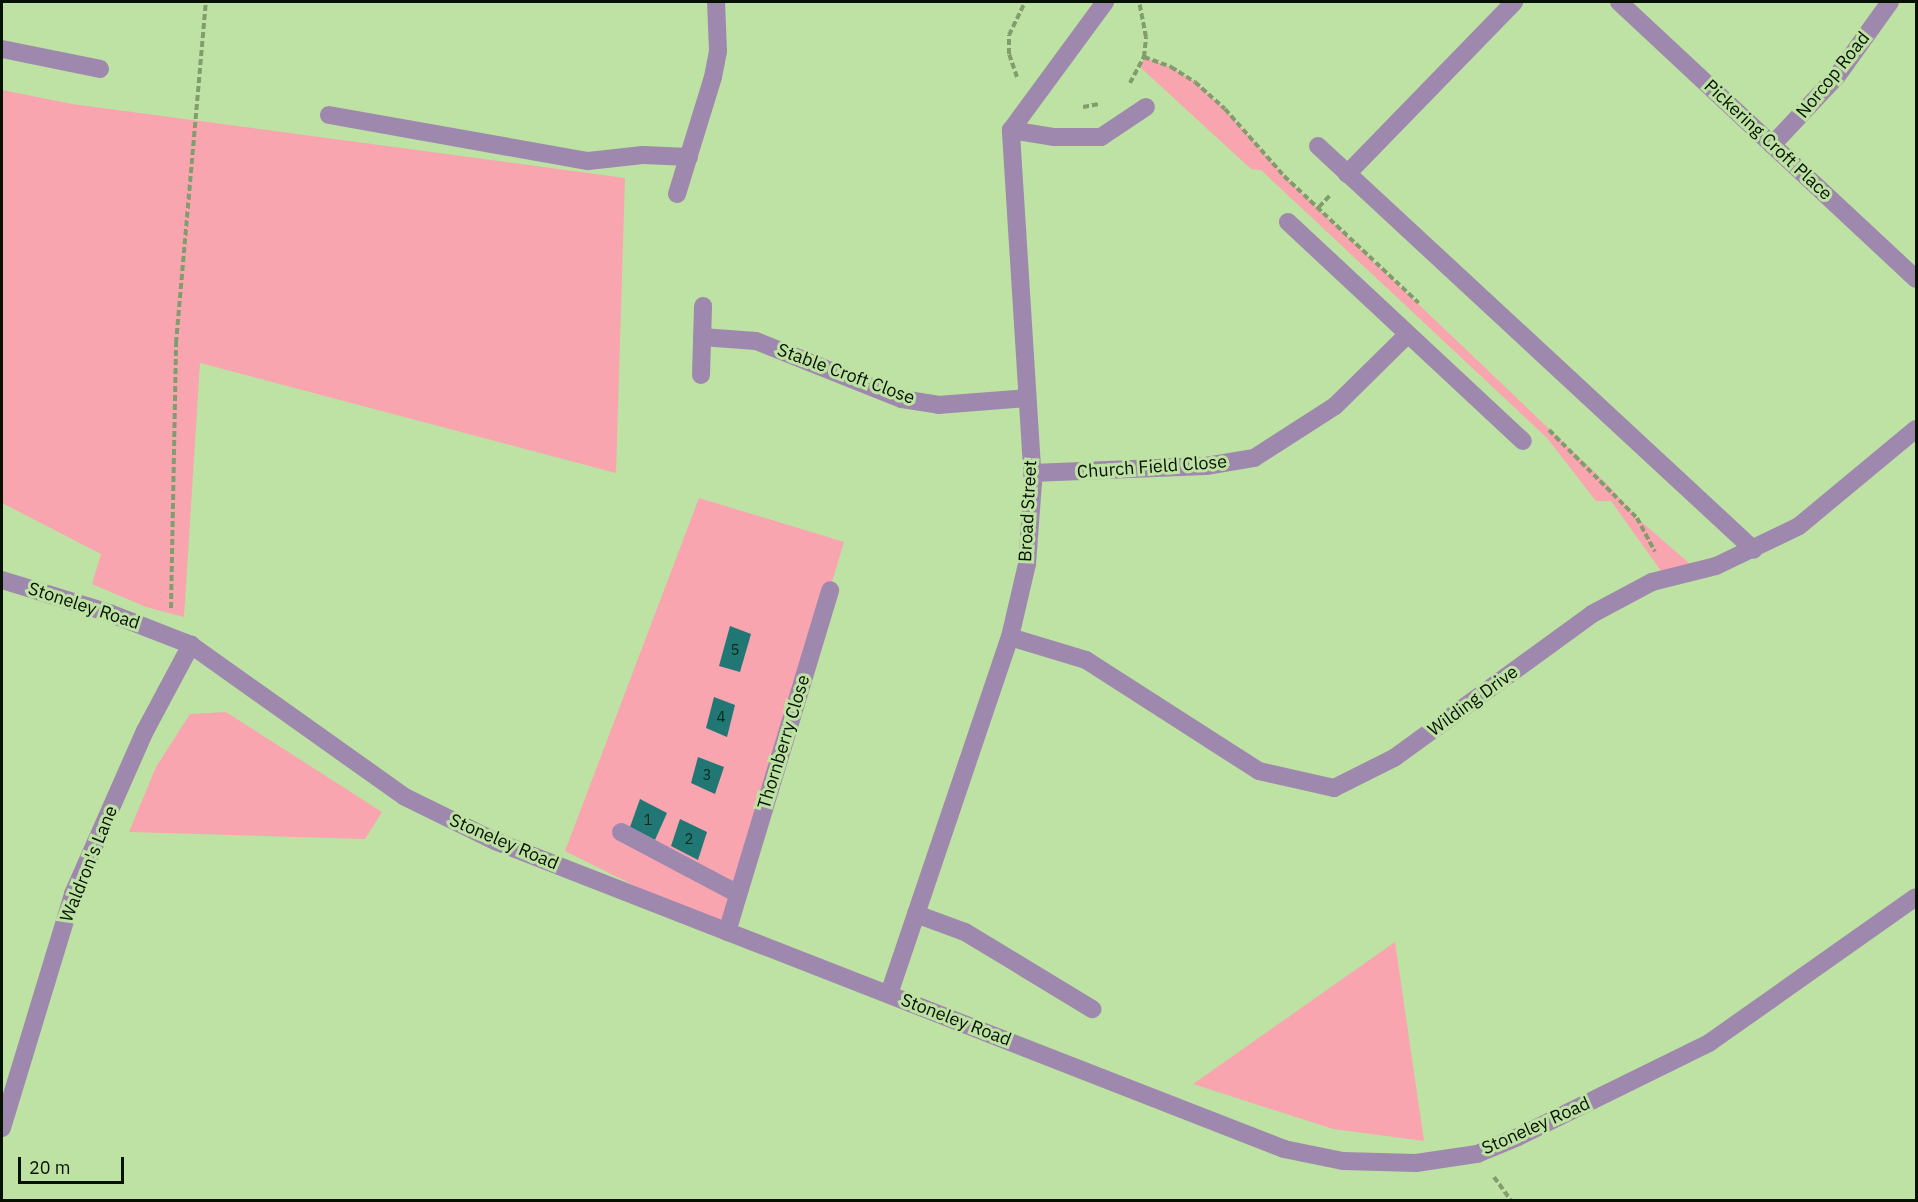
<!DOCTYPE html>
<html>
<head>
<meta charset="utf-8">
<style>
  body { margin:0 }
  #map { position:relative; width:1918px; height:1202px; overflow:hidden; background:#bee2a3; font-family:"IBM Plex Sans",sans-serif }
  div>[style] { position:absolute }
  .green>* { inset:0; background:#f9a5af }
  .building>* { inset:0; background:#207774 }
  .path>* { height:4px; margin-top:-2px; transform-origin:0; background:repeating-linear-gradient(90deg,#829d6d 0 6px,transparent 0 9px) }
  .minor>* { height:18px; margin:-9px; padding:0 9px; transform-origin:9px; border-radius:9px; background:#9f88ad }
  span { translate:-50% -50%; white-space:nowrap; text-align:center; line-height:1.15; -webkit-text-stroke:6px #bee2a3; paint-order:stroke }
  .number-label { font-size:15px; color:#0c2a1d }
  .number-label span { -webkit-text-stroke-width:0 }
  .street-label { font-size:18px; color:#061100 }
  .frame { position:absolute; inset:0; border:3px solid #061100; pointer-events:none }
  .scale { position:absolute; left:18px; top:1157px; width:106px; height:27px; box-sizing:border-box; border:3px solid #061100; border-top:0; padding-left:8px; font-size:18px; line-height:21px; white-space:nowrap; color:#061100; -webkit-text-stroke:4px #bee2a3; paint-order:stroke }
</style>
</head>
<body>
<div id="map">
  <div class="green">
    <i style="clip-path:polygon(1144px 57px,1171px 67px,1195px 82px,1225px 109px,1284px 176px,1608px 485px,1637px 518px,1697px 570px,1666px 578px,1611px 501px,1596px 501px,1547px 438px,1261px 170px,1251px 169px,1140px 67px)"></i>
    <i style="clip-path:polygon(2px 90px,72px 104px,625px 178px,616px 473px,200px 363px,184px 617px,146px 607px,92px 584px,101px 554px,2px 503px)"></i>
    <i style="clip-path:polygon(699px 498px,844px 542px,727px 932px,565px 851px)"></i>
    <i style="clip-path:polygon(226px 712px,382px 812px,365px 839px,129px 832px,156px 767px,190px 714px)"></i>
    <i style="clip-path:polygon(1395px 942px,1424px 1141px,1333px 1129px,1193px 1084px)"></i>
  </div>
  <div class="building">
    <i style="clip-path:polygon(730px 626px,751px 634px,740px 672px,719px 666px)"></i>
    <i style="clip-path:polygon(714px 697px,735px 705px,727px 737px,706px 728px)"></i>
    <i style="clip-path:polygon(698px 757px,724px 767px,715px 794px,691px 783px)"></i>
    <i style="clip-path:polygon(640px 799px,667px 813px,655px 840px,630px 827px)"></i>
    <i style="clip-path:polygon(680px 819px,707px 832px,698px 860px,671px 846px)"></i>
  </div>
  <div class="path">
    <i style="left:1144px;top:57px;width:29px;rotate:20deg"></i>
    <i style="left:1171px;top:67px;width:28px;rotate:32deg"></i>
    <i style="left:1195px;top:82px;width:40px;rotate:42deg"></i>
    <i style="left:1225px;top:109px;width:89px;rotate:48.6deg"></i>
    <i style="left:1284px;top:176px;width:185px;rotate:43.3deg"></i>
    <i style="left:1017px;top:77px;width:24px;rotate:-109deg"></i>
    <i style="left:1009px;top:54px;width:19px;rotate:-90deg"></i>
    <i style="left:1009px;top:35px;width:37px;rotate:-64deg"></i>
    <i style="left:1130px;top:83px;width:30px;rotate:-62deg"></i>
    <i style="left:1144px;top:57px;width:20px;rotate:-84deg"></i>
    <i style="left:1146px;top:37px;width:36px;rotate:-101deg"></i>
    <i style="left:1083px;top:107px;width:16px;rotate:-11deg"></i>
    <i style="left:1319px;top:207px;width:16px;rotate:-47deg"></i>
    <i style="left:1549px;top:430px;width:124px;rotate:45deg"></i>
    <i style="left:1637px;top:518px;width:38px;rotate:62deg"></i>
    <i style="left:171px;top:608px;width:265px;rotate:-88.9deg"></i>
    <i style="left:176px;top:343px;width:342px;rotate:-85deg"></i>
    <i style="left:1494px;top:1177px;width:29px;rotate:54deg"></i>
  </div>
  <div class="minor">
    <i style="left:1619px;top:2px;width:406px;rotate:43deg"></i>
    <i style="left:2px;top:49px;width:100px;rotate:11.5deg"></i>
    <i style="left:329px;top:115px;width:263px;rotate:10.1deg"></i>
    <i style="left:588px;top:161px;width:55px;rotate:-6.2deg"></i>
    <i style="left:643px;top:155px;width:46px;rotate:2.5deg"></i>
    <i style="left:1011px;top:130px;width:44px;rotate:9.2deg"></i>
    <i style="left:1054px;top:137px;width:47px"></i>
    <i style="left:1101px;top:137px;width:54px;rotate:-33.7deg"></i>
    <i style="left:1772px;top:145px;width:95px;rotate:-46.7deg"></i>
    <i style="left:1837px;top:76px;width:91px;rotate:-54.4deg"></i>
    <i style="left:1318px;top:146px;width:594px;rotate:42.82deg"></i>
    <i style="left:1347px;top:174px;width:240px;rotate:-45.8deg"></i>
    <i style="left:677px;top:194px;width:122px;rotate:-72.9deg"></i>
    <i style="left:713px;top:77px;width:26px;rotate:-79deg"></i>
    <i style="left:718px;top:51px;width:49px;rotate:-92.3deg"></i>
    <i style="left:1288px;top:222px;width:321px;rotate:43deg"></i>
    <i style="left:702px;top:337px;width:54px;rotate:4.2deg"></i>
    <i style="left:756px;top:341px;width:157px;rotate:21.7deg"></i>
    <i style="left:902px;top:399px;width:36px;rotate:9deg"></i>
    <i style="left:938px;top:405px;width:89px;rotate:-4.5deg"></i>
    <i style="left:701px;top:375px;width:69px;rotate:-88.3deg"></i>
    <i style="left:1032px;top:473px;width:174px;rotate:-2.3deg"></i>
    <i style="left:1206px;top:466px;width:49px;rotate:-9.5deg"></i>
    <i style="left:1254px;top:458px;width:96px;rotate:-32.7deg"></i>
    <i style="left:1335px;top:406px;width:101px;rotate:-44.6deg"></i>
    <i style="left:2px;top:580px;width:112px;rotate:17.1deg"></i>
    <i style="left:109px;top:613px;width:88px;rotate:21.3deg"></i>
    <i style="left:191px;top:645px;width:262px;rotate:35.4deg"></i>
    <i style="left:405px;top:797px;width:100px;rotate:26.1deg"></i>
    <i style="left:495px;top:841px;width:847px;rotate:21.32deg"></i>
    <i style="left:1284px;top:1149px;width:60px;rotate:11.5deg"></i>
    <i style="left:1343px;top:1161px;width:73px;rotate:1.6deg"></i>
    <i style="left:1416px;top:1163px;width:62px;rotate:-8.4deg"></i>
    <i style="left:1477px;top:1154px;width:44px;rotate:-22.5deg"></i>
    <i style="left:1518px;top:1137px;width:213px;rotate:-26.2deg"></i>
    <i style="left:1709px;top:1043px;width:253px;rotate:-35.2deg"></i>
    <i style="left:1010px;top:637px;width:79px;rotate:16.8deg"></i>
    <i style="left:1086px;top:660px;width:206px;rotate:32.7deg"></i>
    <i style="left:1259px;top:771px;width:77px;rotate:12.8deg"></i>
    <i style="left:1334px;top:788px;width:67px;rotate:-26.6deg"></i>
    <i style="left:1394px;top:758px;width:245px;rotate:-36deg"></i>
    <i style="left:1592px;top:614px;width:68px;rotate:-28.1deg"></i>
    <i style="left:1652px;top:582px;width:66px;rotate:-14deg"></i>
    <i style="left:1716px;top:566px;width:92px;rotate:-25.7deg"></i>
    <i style="left:1799px;top:526px;width:152px;rotate:-39.7deg"></i>
    <i style="left:621px;top:832px;width:132px;rotate:27.9deg"></i>
    <i style="left:916px;top:914px;width:52px;rotate:20.2deg"></i>
    <i style="left:965px;top:932px;width:149px;rotate:31.2deg"></i>
    <i style="left:727px;top:932px;width:357px;rotate:-73.2deg"></i>
    <i style="left:889px;top:994px;width:377px;rotate:-71.3deg"></i>
    <i style="left:1010px;top:637px;width:75px;rotate:-76.9deg"></i>
    <i style="left:1027px;top:564px;width:81px;rotate:-85.8deg"></i>
    <i style="left:1033px;top:483px;width:354px;rotate:-93.6deg"></i>
    <i style="left:1011px;top:130px;width:159px;rotate:-53.7deg"></i>
    <i style="left:2px;top:1128px;width:245px;rotate:-73.1deg"></i>
    <i style="left:73px;top:894px;width:178px;rotate:-66.2deg"></i>
    <i style="left:145px;top:731px;width:98px;rotate:-61.9deg"></i>
  </div>
  <div class="number-label">
    <span style="left:735px;top:650px">5</span>
    <span style="left:721px;top:717px">4</span>
    <span style="left:707px;top:775px">3</span>
    <span style="left:648px;top:820px">1</span>
    <span style="left:689px;top:839px">2</span>
  </div>
  <div class="street-label">
    <span style="left:1833px;top:75px;rotate:-51deg">Norcop Road</span>
    <span style="left:1768px;top:140px;rotate:43deg">Pickering Croft Place</span>
    <span style="left:846px;top:374px;rotate:20deg">Stable Croft Close</span>
    <span style="left:1152px;top:467px;rotate:-4deg">Church Field Close</span>
    <span style="left:1028px;top:511px;rotate:-87deg">Broad Street</span>
    <span style="left:84px;top:606px;rotate:18deg">Stoneley Road</span>
    <span style="left:1473px;top:701px;rotate:-36deg">Wilding Drive</span>
    <span style="left:784px;top:742px;rotate:-73deg">Thornberry Close</span>
    <span style="left:504px;top:842px;rotate:23deg">Stoneley Road</span>
    <span style="left:89px;top:864px;rotate:-68deg">Waldron's Lane</span>
    <span style="left:956px;top:1020px;rotate:21deg">Stoneley Road</span>
    <span style="left:1536px;top:1126px;rotate:-24deg">Stoneley Road</span>
  </div>
  <div class="frame"></div>
  <div class="scale">20 m</div>
</div>
</body>
</html>
